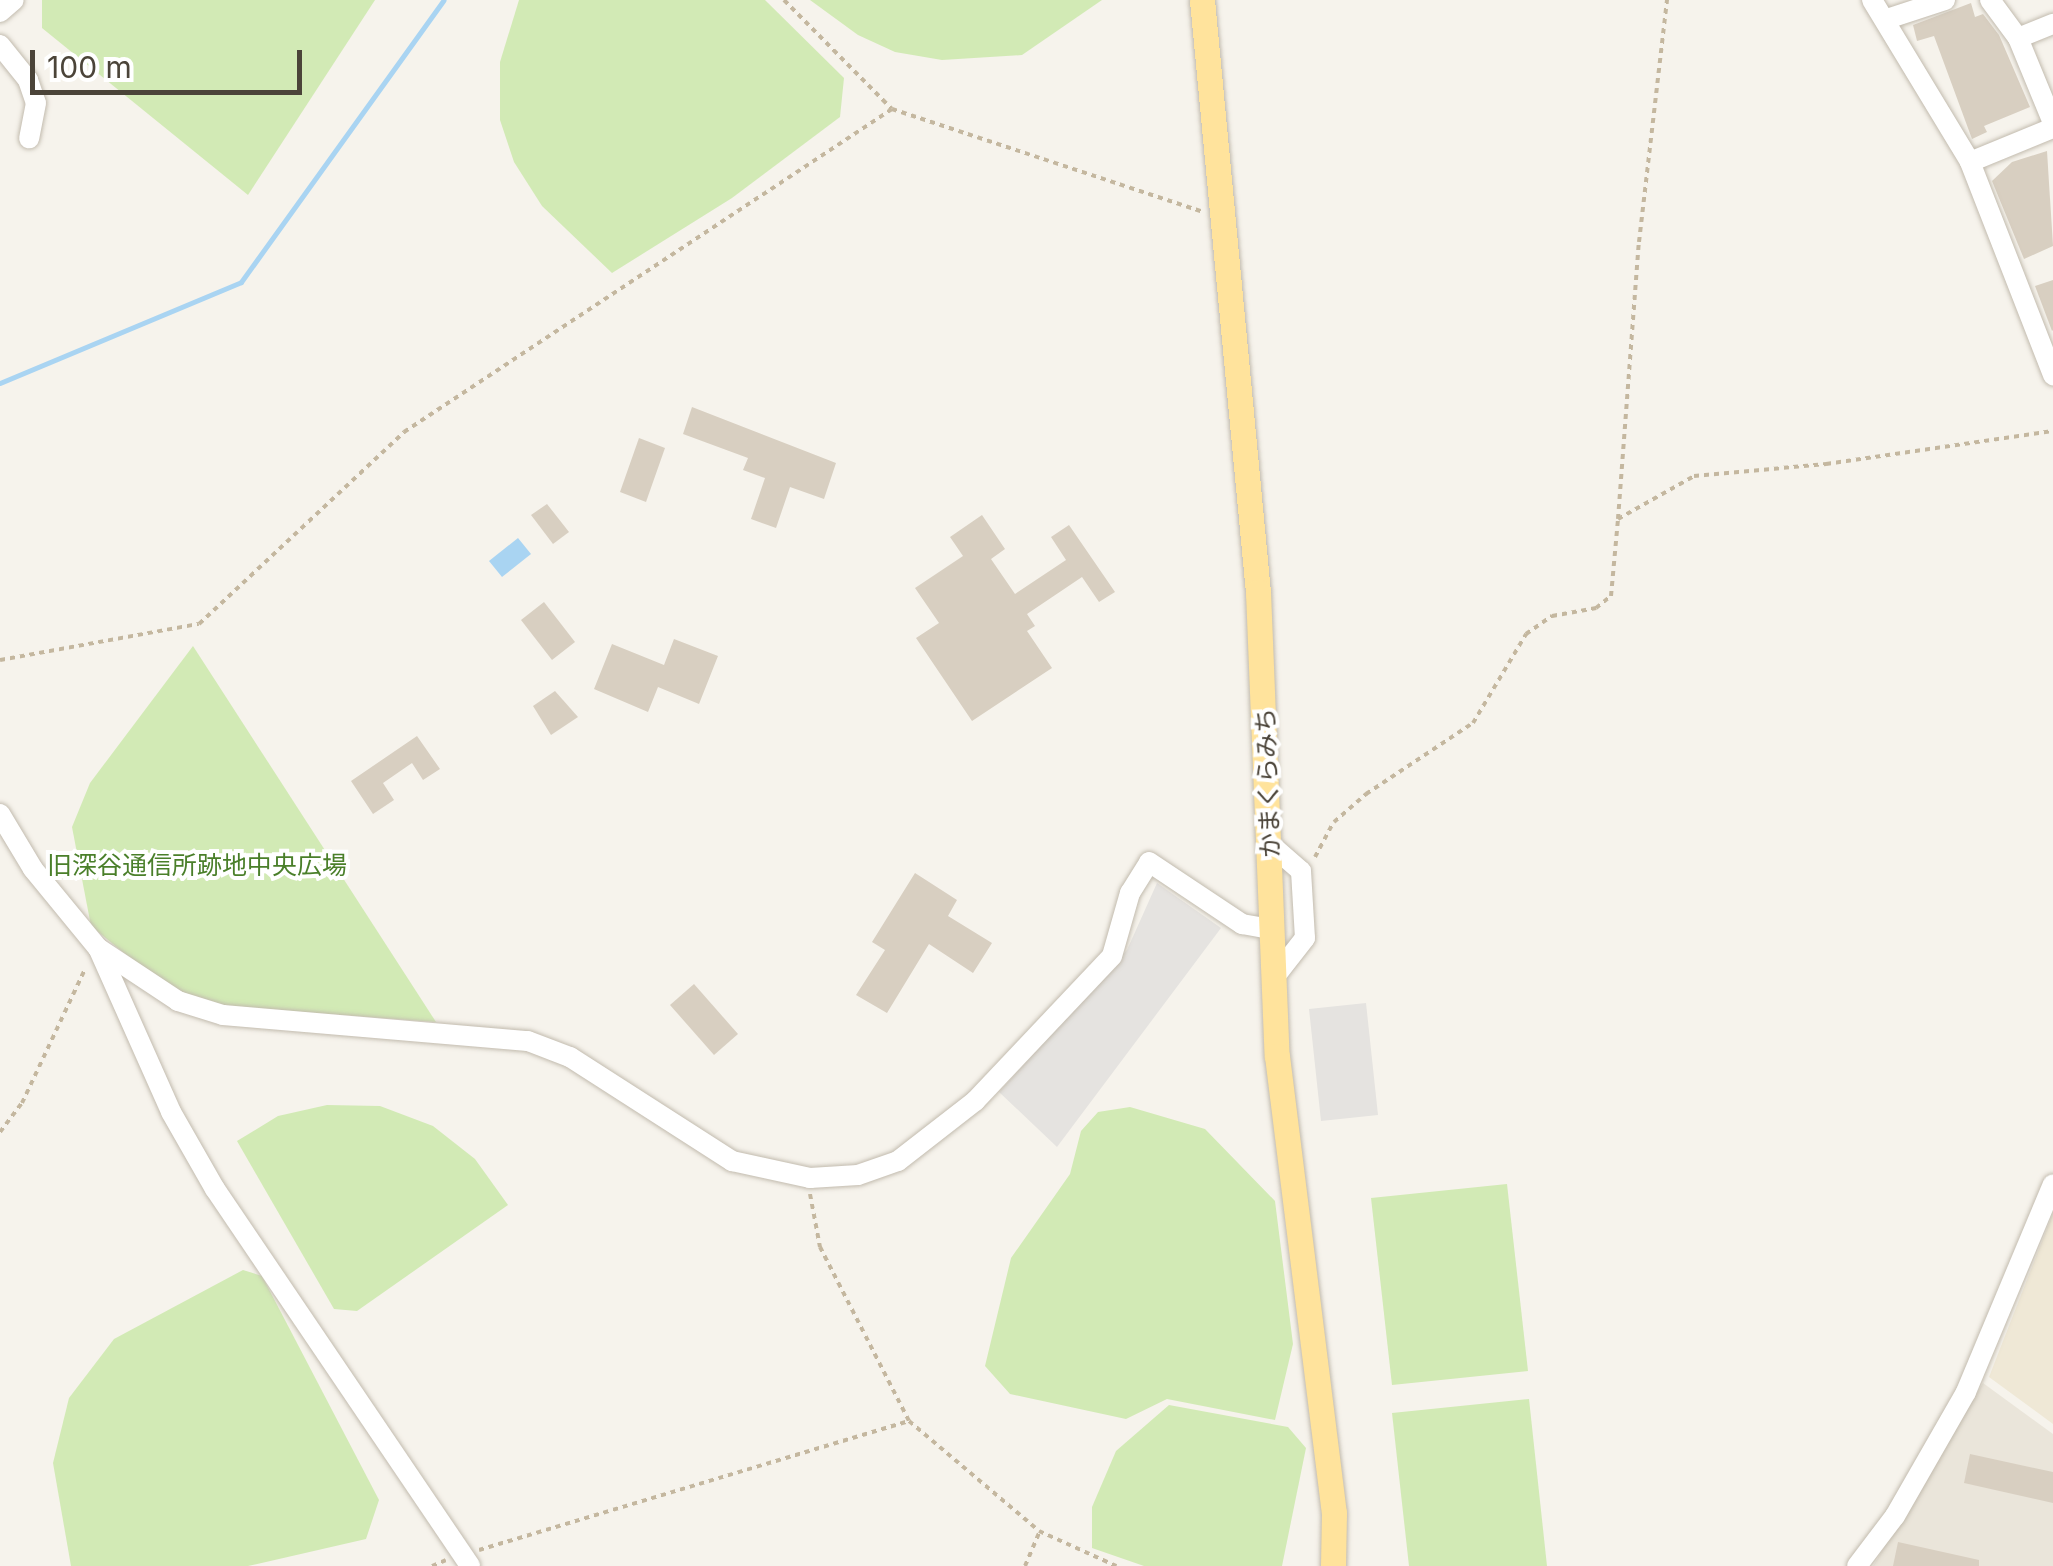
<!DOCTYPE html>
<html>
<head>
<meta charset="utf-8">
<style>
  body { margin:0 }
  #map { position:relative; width:2053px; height:1566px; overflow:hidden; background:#f6f3ec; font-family:Inter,"Noto Sans JP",sans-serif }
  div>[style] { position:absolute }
  .residential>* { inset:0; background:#eae5da }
  .education>* { inset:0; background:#efe8d6 }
  .green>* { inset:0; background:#d2eab5 }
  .parking>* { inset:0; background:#e5e3e0 }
  .water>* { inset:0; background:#a9d4f2 }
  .stream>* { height:5px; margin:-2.5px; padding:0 2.5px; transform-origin:2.5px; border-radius:2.5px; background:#a9d4f2 }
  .building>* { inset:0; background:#d8cfc1 }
  .path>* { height:4px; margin-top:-2px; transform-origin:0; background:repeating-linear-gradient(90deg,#c4b79f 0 5px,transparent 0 10px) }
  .roads { filter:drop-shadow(0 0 2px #c2bbae) drop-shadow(0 0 2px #c2bbae) }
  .minor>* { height:20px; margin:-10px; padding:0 10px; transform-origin:10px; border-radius:10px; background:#fff }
  .major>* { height:25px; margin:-12.5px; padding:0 12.5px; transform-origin:12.5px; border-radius:12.5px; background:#ffe39c }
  span { translate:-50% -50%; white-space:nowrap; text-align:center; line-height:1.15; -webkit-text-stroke:8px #fff; paint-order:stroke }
  .street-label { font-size:25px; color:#4b4439 }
  .park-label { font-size:25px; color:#4a7f2a }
  .scale { position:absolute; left:30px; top:50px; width:272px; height:45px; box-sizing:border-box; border:5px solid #4b4439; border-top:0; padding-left:12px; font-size:30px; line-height:35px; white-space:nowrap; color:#4b4439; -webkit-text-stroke:8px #fff; paint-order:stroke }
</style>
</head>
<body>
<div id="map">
  <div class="residential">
    <i style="clip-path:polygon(1983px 1383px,2053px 1434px,2053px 1566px,1873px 1566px)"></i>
  </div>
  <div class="education">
    <i style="clip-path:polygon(2053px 1213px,2053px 1424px,1989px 1377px)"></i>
  </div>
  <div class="green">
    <i style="clip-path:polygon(42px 0,375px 0,248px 195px,42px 28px)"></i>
    <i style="clip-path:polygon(519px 0,765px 0,844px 78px,840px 117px,732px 198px,612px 273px,542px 206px,514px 162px,500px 120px,500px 62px)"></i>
    <i style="clip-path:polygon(810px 0,1102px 0,1022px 55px,942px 60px,895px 52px,858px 35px)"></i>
    <i style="clip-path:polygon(193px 646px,436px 1022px,206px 1005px,169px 990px,91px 926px,72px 827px,90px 783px)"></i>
    <i style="clip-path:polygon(327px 1105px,380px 1106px,433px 1126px,475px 1159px,508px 1205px,357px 1311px,334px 1309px,237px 1141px,278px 1116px)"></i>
    <i style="clip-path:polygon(1130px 1107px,1205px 1129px,1275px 1201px,1293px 1344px,1275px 1420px,1167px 1399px,1126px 1419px,1010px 1394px,985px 1366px,1011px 1258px,1070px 1174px,1081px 1131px,1098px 1112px)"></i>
    <i style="clip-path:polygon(1507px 1184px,1528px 1371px,1392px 1385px,1371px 1198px)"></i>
    <i style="clip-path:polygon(243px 1270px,262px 1276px,379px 1500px,366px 1539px,248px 1566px,71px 1566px,53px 1463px,69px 1398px,114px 1339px)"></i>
    <i style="clip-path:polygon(1529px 1399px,1547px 1566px,1409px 1566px,1392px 1413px)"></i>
    <i style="clip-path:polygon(1169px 1405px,1288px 1427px,1306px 1448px,1282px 1566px,1144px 1566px,1092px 1548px,1092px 1507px,1116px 1451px)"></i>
  </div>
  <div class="parking">
    <i style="clip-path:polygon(1157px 883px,1221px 928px,1057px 1147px,999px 1092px,1127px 950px)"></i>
    <i style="clip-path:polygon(1366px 1003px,1378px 1115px,1321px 1121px,1309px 1009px)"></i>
  </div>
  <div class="water">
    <i style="clip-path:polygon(518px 538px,531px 554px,502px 577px,489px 561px)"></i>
  </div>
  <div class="stream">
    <i style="left:0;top:383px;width:261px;rotate:-22.7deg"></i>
    <i style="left:241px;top:282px;width:347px;rotate:-54.3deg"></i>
  </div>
  <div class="building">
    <i style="clip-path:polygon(1971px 3px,1975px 17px,1983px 14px,1999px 35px,2030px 107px,1984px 126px,1987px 132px,1972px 139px,1934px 36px,1917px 41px,1913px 25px)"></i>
    <i style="clip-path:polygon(2047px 151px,2053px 246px,2024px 259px,1992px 181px,2012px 162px)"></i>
    <i style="clip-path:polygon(2053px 280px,2053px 330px,2052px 331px,2035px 286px)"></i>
    <i style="clip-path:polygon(692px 407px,836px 463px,824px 499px,790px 487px,776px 528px,751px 519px,765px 478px,743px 470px,748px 458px,683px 434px)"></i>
    <i style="clip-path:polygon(639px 438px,665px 448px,646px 502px,620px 492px)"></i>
    <i style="clip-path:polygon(547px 504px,569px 532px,553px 544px,531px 515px)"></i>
    <i style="clip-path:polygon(982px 515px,1005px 549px,991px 559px,1015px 594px,1066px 560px,1051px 537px,1069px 525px,1115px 592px,1099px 602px,1082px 577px,1027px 614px,1035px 626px,1027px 631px,1052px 668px,972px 721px,916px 638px,939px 623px,915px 588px,963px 556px,950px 537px)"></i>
    <i style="clip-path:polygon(544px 602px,575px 642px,552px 660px,521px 620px)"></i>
    <i style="clip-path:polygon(674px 639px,718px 656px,699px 704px,658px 687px,648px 712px,594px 689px,612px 644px,664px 665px)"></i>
    <i style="clip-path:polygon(555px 691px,578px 717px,551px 735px,533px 706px)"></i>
    <i style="clip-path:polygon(417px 736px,440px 769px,423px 780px,412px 763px,383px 783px,394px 800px,373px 814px,351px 781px)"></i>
    <i style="clip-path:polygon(915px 873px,957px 900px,948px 916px,992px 943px,973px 973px,929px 944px,887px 1013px,856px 995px,885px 950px,872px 942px)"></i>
    <i style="clip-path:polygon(694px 984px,738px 1034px,714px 1055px,670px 1005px)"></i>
    <i style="clip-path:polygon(1970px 1454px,2053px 1472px,2053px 1503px,1964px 1483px)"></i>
    <i style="clip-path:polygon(1898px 1542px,1979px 1560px,1979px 1566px,1893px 1566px)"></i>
  </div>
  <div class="path">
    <i style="left:784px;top:0;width:153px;rotate:45.3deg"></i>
    <i style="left:1618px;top:519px;width:278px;rotate:-85.7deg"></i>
    <i style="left:1639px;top:242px;width:244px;rotate:-83.4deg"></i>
    <i style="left:0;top:660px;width:202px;rotate:-10.3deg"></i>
    <i style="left:199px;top:624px;width:281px;rotate:-43.1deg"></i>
    <i style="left:404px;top:432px;width:585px;rotate:-33.5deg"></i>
    <i style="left:892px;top:109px;width:328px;rotate:18.3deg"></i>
    <i style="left:1315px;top:857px;width:40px;rotate:-62deg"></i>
    <i style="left:1334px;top:822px;width:43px;rotate:-41.2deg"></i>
    <i style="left:1366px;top:794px;width:128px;rotate:-33.6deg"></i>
    <i style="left:1473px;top:723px;width:104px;rotate:-59.2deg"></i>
    <i style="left:1526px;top:634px;width:32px;rotate:-35deg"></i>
    <i style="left:1552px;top:616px;width:45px;rotate:-10.3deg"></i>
    <i style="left:1596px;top:608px;width:19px;rotate:-39deg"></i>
    <i style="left:1611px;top:596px;width:77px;rotate:-84.8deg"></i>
    <i style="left:1618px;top:519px;width:87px;rotate:-29.5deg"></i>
    <i style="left:1694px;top:476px;width:133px;rotate:-5.2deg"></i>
    <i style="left:1826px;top:464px;width:229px;rotate:-8.3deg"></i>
    <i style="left:0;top:1132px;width:36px;rotate:-53deg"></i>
    <i style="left:22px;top:1103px;width:148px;rotate:-64.8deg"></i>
    <i style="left:810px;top:1194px;width:54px;rotate:79.3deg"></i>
    <i style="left:820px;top:1247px;width:195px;rotate:62.9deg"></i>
    <i style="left:909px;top:1421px;width:170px;rotate:40.2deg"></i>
    <i style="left:1039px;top:1531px;width:85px;rotate:24.4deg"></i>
    <i style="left:479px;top:1550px;width:449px;rotate:-16.7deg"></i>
    <i style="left:432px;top:1566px;width:15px;rotate:-23deg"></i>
    <i style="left:1025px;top:1566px;width:36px;rotate:-67deg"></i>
  </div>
  <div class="roads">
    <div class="minor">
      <i style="left:1872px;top:0;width:189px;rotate:58.8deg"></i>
      <i style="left:1970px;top:162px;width:229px;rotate:68.7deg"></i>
      <i style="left:1990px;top:0;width:47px;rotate:53.6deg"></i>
      <i style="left:2018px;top:38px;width:92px;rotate:67.6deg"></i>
      <i style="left:0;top:12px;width:18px;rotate:-41deg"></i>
      <i style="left:1887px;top:19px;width:61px;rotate:-18.1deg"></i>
      <i style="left:2018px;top:38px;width:38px;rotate:-22deg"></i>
      <i style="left:0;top:45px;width:45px;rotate:51.3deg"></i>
      <i style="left:28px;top:80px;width:24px;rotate:71deg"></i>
      <i style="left:36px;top:103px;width:36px;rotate:101deg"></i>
      <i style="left:1970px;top:162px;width:90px;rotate:-22.3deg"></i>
      <i style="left:0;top:814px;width:64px;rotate:59deg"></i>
      <i style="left:33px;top:869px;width:102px;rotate:50.6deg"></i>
      <i style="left:98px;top:948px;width:96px;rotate:33.5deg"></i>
      <i style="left:178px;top:1001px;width:47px;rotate:17.3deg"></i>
      <i style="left:223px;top:1015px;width:306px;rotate:4.9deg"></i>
      <i style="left:528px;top:1041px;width:45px;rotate:20.9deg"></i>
      <i style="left:570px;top:1057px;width:193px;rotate:32.7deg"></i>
      <i style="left:732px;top:1161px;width:80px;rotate:12.3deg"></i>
      <i style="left:810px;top:1178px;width:48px;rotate:-3.6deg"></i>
      <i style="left:858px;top:1175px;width:42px;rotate:-19.3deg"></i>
      <i style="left:898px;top:1161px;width:98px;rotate:-37.9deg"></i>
      <i style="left:975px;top:1101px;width:199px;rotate:-46.6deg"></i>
      <i style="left:1112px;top:956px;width:66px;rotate:-74.1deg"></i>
      <i style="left:1130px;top:893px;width:36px;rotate:-58deg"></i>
      <i style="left:1149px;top:862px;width:112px;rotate:33.7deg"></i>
      <i style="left:1242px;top:924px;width:28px;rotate:10deg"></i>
      <i style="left:1270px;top:844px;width:41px;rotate:41.1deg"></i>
      <i style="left:1301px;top:871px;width:67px;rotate:86.6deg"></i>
      <i style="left:1305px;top:938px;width:52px;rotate:128deg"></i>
      <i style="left:99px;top:950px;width:177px;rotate:66deg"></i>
      <i style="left:171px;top:1112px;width:89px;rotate:60.3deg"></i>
      <i style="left:215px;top:1189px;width:455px;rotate:55.9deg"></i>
      <i style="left:1857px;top:1566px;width:63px;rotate:-52.8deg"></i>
      <i style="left:1895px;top:1516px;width:143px;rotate:-60.2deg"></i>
      <i style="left:1966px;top:1392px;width:225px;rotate:-67.3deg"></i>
    </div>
    <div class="major">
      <i style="left:1202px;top:0;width:595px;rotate:84.6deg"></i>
      <i style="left:1258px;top:592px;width:464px;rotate:87.7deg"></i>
      <i style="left:1277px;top:1056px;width:461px;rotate:82.9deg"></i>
      <i style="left:1334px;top:1513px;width:53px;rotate:91.1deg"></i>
    </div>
  </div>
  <div class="street-label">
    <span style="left:1268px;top:783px;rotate:-92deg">かまくらみち</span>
  </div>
  <div class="park-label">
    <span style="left:197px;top:865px">旧深谷通信所跡地中央広場</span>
  </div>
  <div class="scale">100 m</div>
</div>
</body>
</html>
